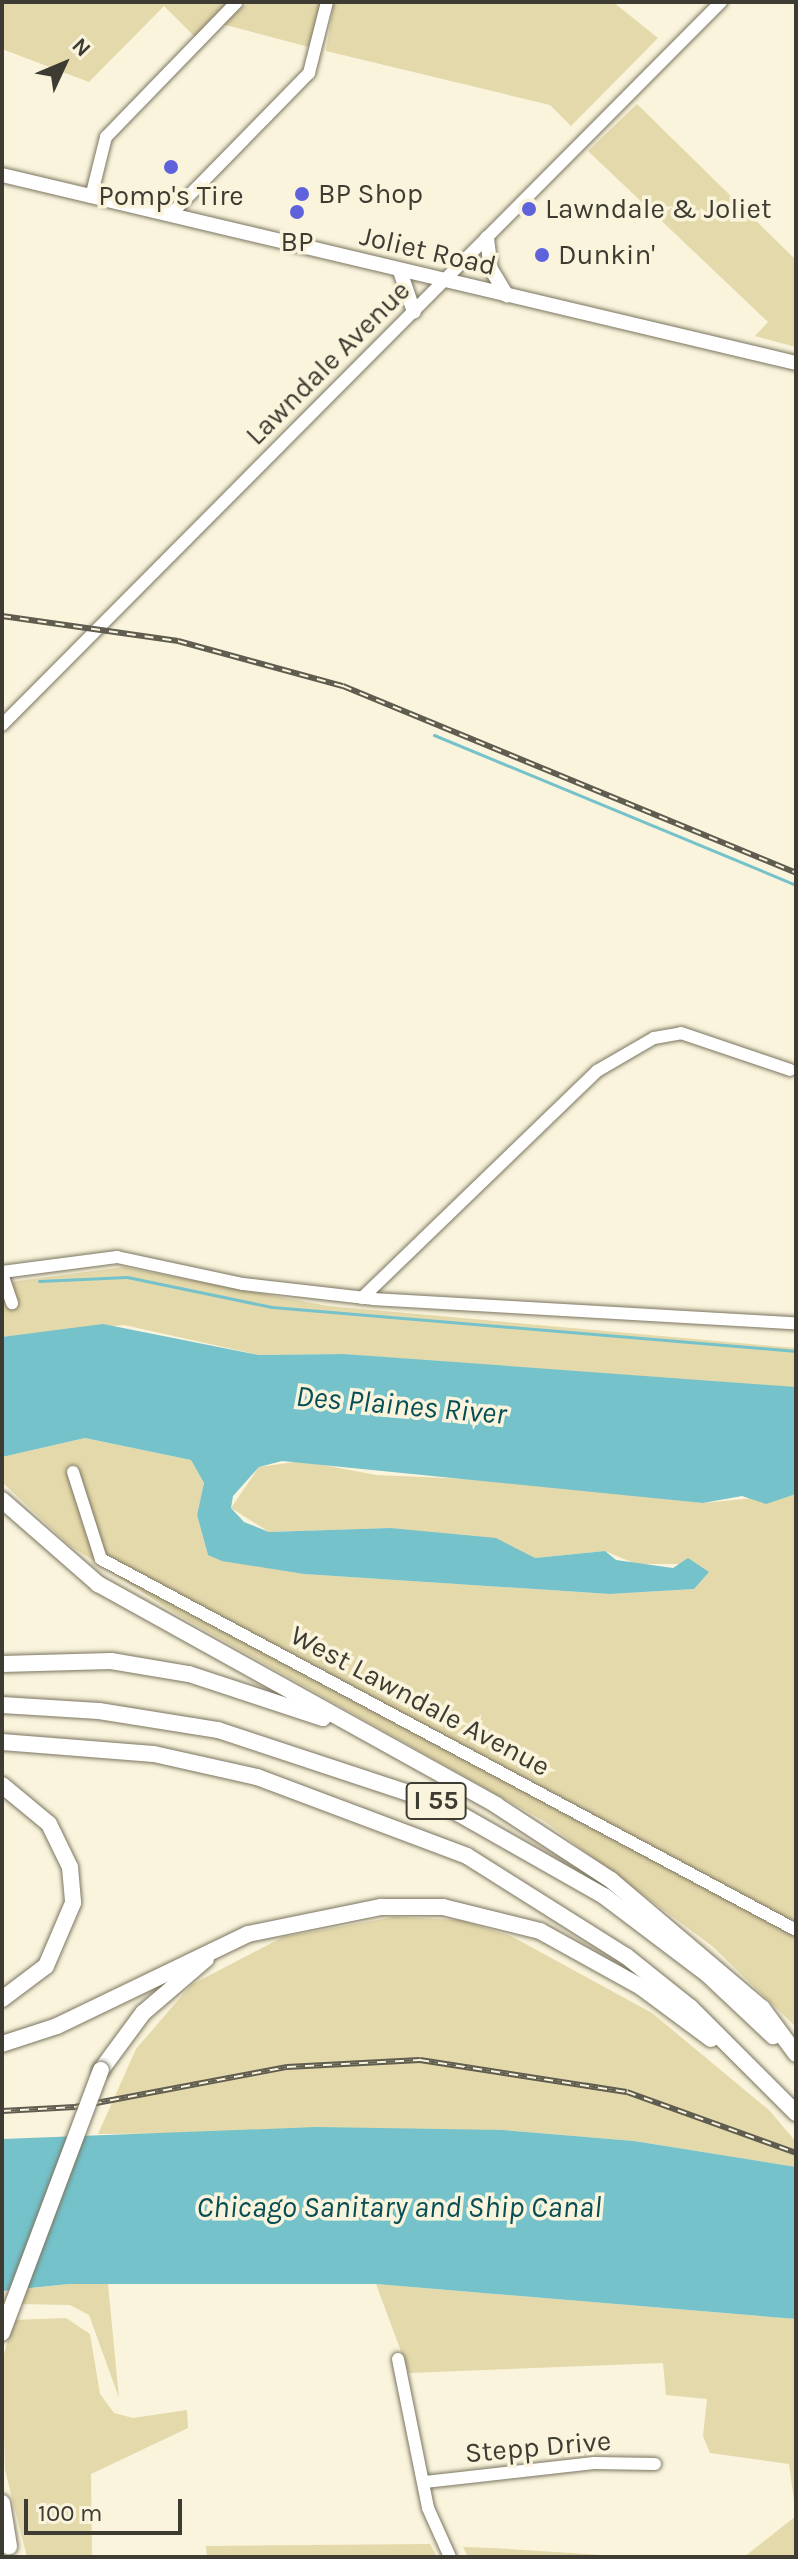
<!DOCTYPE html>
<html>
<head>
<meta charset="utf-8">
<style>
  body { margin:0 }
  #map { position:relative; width:798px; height:2559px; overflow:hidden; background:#faf4dc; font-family:Karla,sans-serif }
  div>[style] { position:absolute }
  .green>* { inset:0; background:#e4d9ab }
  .water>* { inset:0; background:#75c2cb }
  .stream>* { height:3px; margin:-1.5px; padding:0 1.5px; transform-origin:1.5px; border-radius:1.5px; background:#75c2cb }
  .roads { filter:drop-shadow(0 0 2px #7b7560) drop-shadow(0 0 2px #7b7560) }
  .minor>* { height:12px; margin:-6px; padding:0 6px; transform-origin:6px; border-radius:6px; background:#fff }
  .major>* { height:14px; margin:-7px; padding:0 7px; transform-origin:7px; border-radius:7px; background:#fff }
  .highway>* { height:16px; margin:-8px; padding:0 8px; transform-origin:8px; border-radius:8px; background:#fff }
  .rail>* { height:6px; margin-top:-3px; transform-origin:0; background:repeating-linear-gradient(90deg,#faf4dc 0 9px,#5f5c50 0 18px); box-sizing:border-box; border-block:2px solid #5f5c50 }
  .bridges { filter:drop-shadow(0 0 2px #7b7560) drop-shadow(0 0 2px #7b7560) }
  .highway-bridge>* { height:16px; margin:-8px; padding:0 8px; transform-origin:8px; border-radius:8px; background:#fff }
  .dots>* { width:22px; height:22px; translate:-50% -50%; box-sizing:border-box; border:4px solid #faf4dc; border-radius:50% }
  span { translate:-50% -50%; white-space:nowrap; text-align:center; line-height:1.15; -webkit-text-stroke:7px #faf4dc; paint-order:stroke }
  .shield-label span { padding:2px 6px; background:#faf4dc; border:2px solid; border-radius:6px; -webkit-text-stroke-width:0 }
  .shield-label { font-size:26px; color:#3e3c32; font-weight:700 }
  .poi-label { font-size:28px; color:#3e3c32 }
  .left { translate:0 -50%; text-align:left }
  .street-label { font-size:28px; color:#3e3c32 }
  .water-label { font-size:30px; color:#074f56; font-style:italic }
  .frame { position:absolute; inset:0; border:4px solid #3e3c32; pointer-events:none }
  .north { position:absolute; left:24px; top:24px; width:80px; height:80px; -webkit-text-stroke:6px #faf4dc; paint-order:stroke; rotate:46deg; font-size:22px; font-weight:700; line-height:32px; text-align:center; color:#3e3c32 }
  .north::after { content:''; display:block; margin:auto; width:28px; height:36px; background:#3e3c32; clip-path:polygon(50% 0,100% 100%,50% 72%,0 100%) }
  .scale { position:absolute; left:24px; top:2499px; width:158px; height:36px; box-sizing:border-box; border:4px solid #3e3c32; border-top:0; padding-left:10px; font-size:24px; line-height:28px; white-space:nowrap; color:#3e3c32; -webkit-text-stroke:6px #faf4dc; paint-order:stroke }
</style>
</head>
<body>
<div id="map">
  <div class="green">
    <i style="clip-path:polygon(2px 2px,233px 2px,197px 39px,164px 6px,89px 82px,2px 49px)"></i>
    <i style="clip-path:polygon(249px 2px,321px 2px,309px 47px,222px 24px)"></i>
    <i style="clip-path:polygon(334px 2px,613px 2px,658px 38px,571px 126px,550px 105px,326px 51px)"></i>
    <i style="clip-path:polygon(637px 104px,796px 260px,796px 347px,755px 336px,768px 322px,588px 151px)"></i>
    <i style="clip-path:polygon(123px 1267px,328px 1306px,796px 1348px,796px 1391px,344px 1354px,259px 1355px,124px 1325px,2px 1337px,2px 1283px)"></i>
    <i style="clip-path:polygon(85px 1438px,191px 1460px,204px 1483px,197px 1515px,208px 1555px,304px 1574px,610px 1594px,694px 1589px,685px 1564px,636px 1564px,605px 1551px,535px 1558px,390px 1528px,269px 1532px,231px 1508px,259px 1467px,302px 1461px,376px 1475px,513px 1481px,703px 1503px,796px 1494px,796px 2027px,712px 1946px,544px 1821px,178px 1615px,69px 1545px,2px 1482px,2px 1457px)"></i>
    <i style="clip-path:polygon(394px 1917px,459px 1920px,511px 1936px,652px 2013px,770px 2111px,796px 2142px,796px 2167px,634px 2141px,503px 2130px,98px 2134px,136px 2049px,191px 1985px,283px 1937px)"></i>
    <i style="clip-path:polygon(69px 2284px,108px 2284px,119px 2398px,89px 2315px,70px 2305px,19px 2304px,25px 2289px)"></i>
    <i style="clip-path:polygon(376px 2284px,796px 2319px,796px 2516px,789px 2464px,710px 2453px,703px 2436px,707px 2399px,666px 2395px,663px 2363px,409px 2373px)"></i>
    <i style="clip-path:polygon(66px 2318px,90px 2334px,100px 2394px,114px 2413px,133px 2418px,187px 2410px,188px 2428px,91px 2474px,92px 2557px,27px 2557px,5px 2470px,2px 2362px,13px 2320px)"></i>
    <i style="clip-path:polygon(796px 2516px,796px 2557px,744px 2557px)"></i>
    <i style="clip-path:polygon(430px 2544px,437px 2557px,207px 2557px,206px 2546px)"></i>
    <i style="clip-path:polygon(463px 2547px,494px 2548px,635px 2557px,468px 2557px)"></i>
  </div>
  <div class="water">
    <i style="clip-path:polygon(103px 1324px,259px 1355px,344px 1354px,796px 1387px,796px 1494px,766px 1504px,742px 1496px,703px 1503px,282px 1461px,259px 1467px,233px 1496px,231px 1508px,244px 1522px,269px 1532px,390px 1528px,496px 1538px,535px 1558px,605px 1551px,616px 1560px,673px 1568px,688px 1558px,709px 1572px,694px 1589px,610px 1594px,304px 1574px,222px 1561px,208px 1555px,197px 1515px,204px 1483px,191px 1460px,85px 1438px,2px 1457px,2px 1337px)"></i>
    <i style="clip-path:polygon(317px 2127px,503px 2130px,634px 2141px,796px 2167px,796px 2319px,376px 2284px,69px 2284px,2px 2291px,2px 2139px)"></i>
  </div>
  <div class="stream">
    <i style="left:434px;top:735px;width:392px;rotate:22.5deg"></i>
    <i style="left:39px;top:1281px;width:88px;rotate:-2.6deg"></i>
    <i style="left:127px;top:1277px;width:148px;rotate:11.7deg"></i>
    <i style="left:272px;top:1307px;width:526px;rotate:4.8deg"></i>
  </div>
  <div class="roads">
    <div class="minor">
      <i style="left:91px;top:197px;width:62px;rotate:-76deg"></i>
      <i style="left:106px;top:137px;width:188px;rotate:-45.9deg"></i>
      <i style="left:170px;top:215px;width:199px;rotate:-45.6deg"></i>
      <i style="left:309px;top:73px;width:73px;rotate:-75.8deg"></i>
      <i style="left:2px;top:725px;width:1020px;rotate:-45.16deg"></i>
      <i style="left:2px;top:1272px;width:116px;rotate:-7.4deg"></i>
      <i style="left:117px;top:1257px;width:129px;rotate:12.1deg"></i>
      <i style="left:243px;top:1284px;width:132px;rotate:6.5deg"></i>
      <i style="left:374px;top:1299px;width:423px;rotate:3.3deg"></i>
      <i style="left:2px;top:1274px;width:31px;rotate:71deg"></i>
      <i style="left:362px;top:1298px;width:327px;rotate:-44deg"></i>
      <i style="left:597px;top:1071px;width:66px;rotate:-30.1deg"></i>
      <i style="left:654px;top:1038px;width:27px;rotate:-10deg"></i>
      <i style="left:681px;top:1033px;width:115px;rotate:18.7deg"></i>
      <i style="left:73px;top:1472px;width:91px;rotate:72.2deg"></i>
      <i style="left:101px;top:1559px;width:788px;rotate:28.09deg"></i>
      <i style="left:398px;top:2359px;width:152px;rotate:78.6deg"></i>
      <i style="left:428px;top:2508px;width:54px;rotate:65.8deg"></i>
      <i style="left:425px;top:2482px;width:170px;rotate:-6.4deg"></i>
      <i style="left:594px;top:2463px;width:61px;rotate:0.9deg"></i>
    </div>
    <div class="major">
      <i style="left:2px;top:175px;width:816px;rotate:13.32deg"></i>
      <i style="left:487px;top:238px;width:31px;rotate:83deg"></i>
      <i style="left:491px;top:269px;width:31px;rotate:59deg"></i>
      <i style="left:400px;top:271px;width:43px;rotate:71.1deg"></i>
    </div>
    <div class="highway">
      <i style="left:2px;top:1500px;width:128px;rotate:41.2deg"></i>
      <i style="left:98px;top:1584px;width:455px;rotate:29deg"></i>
      <i style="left:496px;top:1805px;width:137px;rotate:33.1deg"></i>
      <i style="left:611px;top:1880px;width:198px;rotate:40.3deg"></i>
      <i style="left:762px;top:2008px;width:57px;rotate:53.5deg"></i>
      <i style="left:2px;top:1664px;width:109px;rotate:-1.6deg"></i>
      <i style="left:111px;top:1661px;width:79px;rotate:9.5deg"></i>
      <i style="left:189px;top:1674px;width:141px;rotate:18.2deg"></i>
      <i style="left:2px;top:1705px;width:97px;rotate:3.5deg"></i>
      <i style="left:99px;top:1711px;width:121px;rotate:9.1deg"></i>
      <i style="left:218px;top:1730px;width:236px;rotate:18.3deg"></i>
      <i style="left:442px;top:1804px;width:186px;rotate:29.6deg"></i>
      <i style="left:604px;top:1896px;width:129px;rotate:37.1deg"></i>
      <i style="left:707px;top:1974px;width:91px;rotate:43.2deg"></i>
      <i style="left:2px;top:1742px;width:152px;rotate:4.5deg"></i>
      <i style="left:154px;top:1754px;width:106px;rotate:12.6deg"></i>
      <i style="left:257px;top:1777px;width:224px;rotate:20.6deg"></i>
      <i style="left:467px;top:1856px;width:188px;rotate:32.2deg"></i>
      <i style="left:626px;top:1956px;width:82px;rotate:38.6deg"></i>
      <i style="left:690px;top:2007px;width:150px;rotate:45deg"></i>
      <i style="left:2px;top:1785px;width:61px;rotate:39.7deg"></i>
      <i style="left:49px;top:1824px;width:48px;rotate:64deg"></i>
      <i style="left:70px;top:1867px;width:36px;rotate:85deg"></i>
      <i style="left:73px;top:1903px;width:69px;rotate:113.2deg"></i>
      <i style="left:46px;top:1966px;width:55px;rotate:143.1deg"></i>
      <i style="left:2px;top:2044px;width:58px;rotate:-18.1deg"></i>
      <i style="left:57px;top:2026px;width:212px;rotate:-25.7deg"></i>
      <i style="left:248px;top:1934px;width:136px;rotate:-11.5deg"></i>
      <i style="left:381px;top:1907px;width:62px"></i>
      <i style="left:443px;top:1907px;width:100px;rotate:13.9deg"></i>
      <i style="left:540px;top:1931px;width:115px;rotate:29deg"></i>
      <i style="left:641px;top:1987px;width:87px;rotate:36.6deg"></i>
      <i style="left:101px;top:2070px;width:71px;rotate:-53.6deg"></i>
      <i style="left:143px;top:2013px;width:83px;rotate:-40.6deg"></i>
      <i style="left:2px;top:2503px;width:44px;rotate:80.8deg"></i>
    </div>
  </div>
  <div class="rail">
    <i style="left:2px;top:616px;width:178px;rotate:8.1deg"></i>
    <i style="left:178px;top:641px;width:171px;rotate:15.3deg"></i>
    <i style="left:343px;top:686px;width:490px;rotate:22.4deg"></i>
    <i style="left:2px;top:2111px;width:73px;rotate:-3.1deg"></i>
    <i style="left:75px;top:2107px;width:216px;rotate:-10.7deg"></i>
    <i style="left:287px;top:2067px;width:133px;rotate:-3deg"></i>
    <i style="left:420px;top:2060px;width:209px;rotate:8.8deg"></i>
    <i style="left:627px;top:2092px;width:180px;rotate:19.8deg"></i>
  </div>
  <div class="bridges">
    <div class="highway-bridge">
      <i style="left:2px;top:2333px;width:281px;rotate:-69.4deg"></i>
    </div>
  </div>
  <div class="dots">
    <i style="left:171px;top:167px;background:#5f63db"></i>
    <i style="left:302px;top:194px;background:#5f63db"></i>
    <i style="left:529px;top:209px;background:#5f63db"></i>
    <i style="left:297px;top:212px;background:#5f63db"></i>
    <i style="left:542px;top:255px;background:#5f63db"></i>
  </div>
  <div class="shield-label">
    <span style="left:436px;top:1801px">I 55</span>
  </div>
  <div class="poi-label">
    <span class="left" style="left:318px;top:194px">BP Shop</span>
    <span style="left:171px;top:196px">Pomp's Tire</span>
    <span class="left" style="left:545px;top:209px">Lawndale &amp; Joliet</span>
    <span style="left:297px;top:242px">BP</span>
    <span class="left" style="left:558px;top:255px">Dunkin'</span>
  </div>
  <div class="street-label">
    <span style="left:428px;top:251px;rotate:13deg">Joliet Road</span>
    <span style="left:328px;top:363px;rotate:-45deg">Lawndale Avenue</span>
    <span style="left:420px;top:1701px;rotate:28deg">West Lawndale Avenue</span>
    <span style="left:538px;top:2447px;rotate:-5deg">Stepp Drive</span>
  </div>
  <div class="water-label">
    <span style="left:401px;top:1405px;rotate:5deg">Des Plaines River</span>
    <span style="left:399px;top:2207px">Chicago Sanitary and Ship Canal</span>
  </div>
  <div class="frame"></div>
  <div class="north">N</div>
  <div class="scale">100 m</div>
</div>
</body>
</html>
